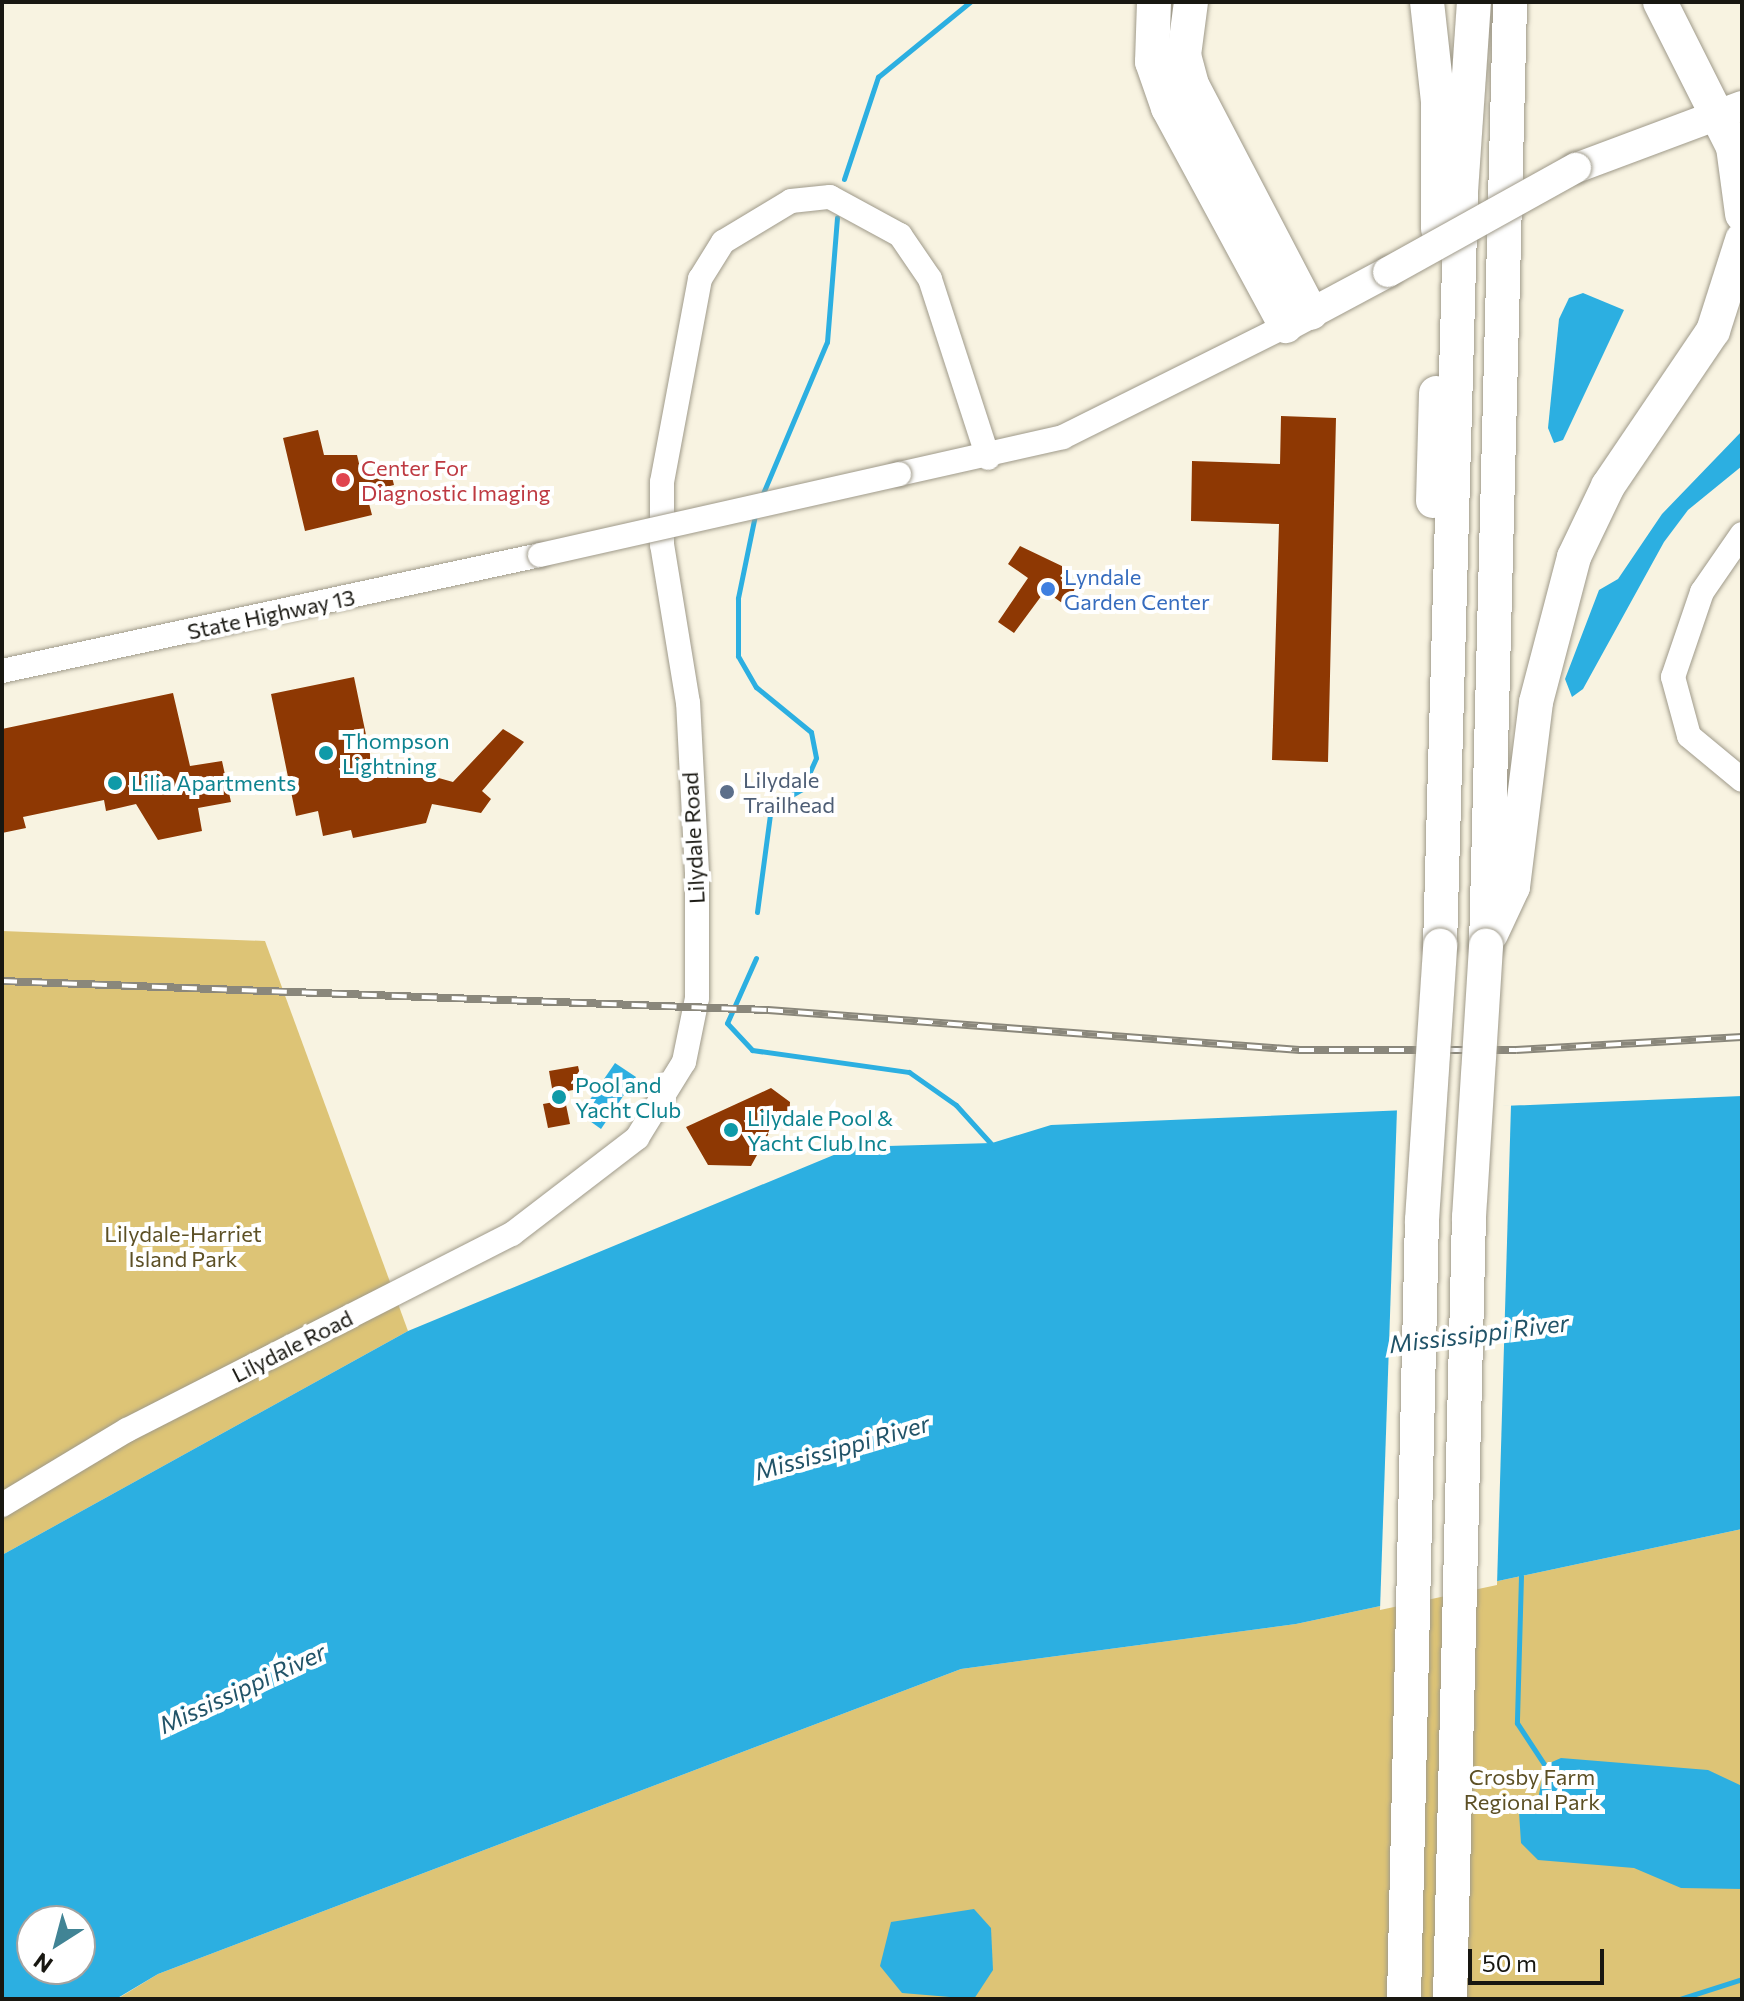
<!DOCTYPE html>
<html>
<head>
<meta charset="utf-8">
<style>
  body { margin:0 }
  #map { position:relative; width:1744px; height:2001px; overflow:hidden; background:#f8f3e1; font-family:Commissioner,sans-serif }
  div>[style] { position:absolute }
  .green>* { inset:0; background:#ddc476 }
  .water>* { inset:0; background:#2cafe1 }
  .pier>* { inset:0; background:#f8f3e1 }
  .stream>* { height:5px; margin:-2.5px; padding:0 2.5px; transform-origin:2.5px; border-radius:2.5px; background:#2cafe1 }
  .building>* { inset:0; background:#8e3803 }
  .roads { filter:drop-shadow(0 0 2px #9f9a8a) drop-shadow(0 0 2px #9f9a8a) }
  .minor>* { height:24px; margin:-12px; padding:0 12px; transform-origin:12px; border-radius:12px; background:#fff }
  .major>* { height:30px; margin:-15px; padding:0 15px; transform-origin:15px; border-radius:15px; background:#fff }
  .highway>* { height:34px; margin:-17px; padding:0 17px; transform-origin:17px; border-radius:17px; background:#fff }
  .rail>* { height:8px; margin-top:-4px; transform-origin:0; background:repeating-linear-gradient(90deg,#fff 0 15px,#8a877b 0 30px); box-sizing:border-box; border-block:2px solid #8a877b }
  .bridges { filter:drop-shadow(0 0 2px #9f9a8a) drop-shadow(0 0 2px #9f9a8a) }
  .minor-bridge>* { height:24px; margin:-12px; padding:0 12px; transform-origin:12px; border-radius:12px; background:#fff }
  .major-bridge>* { height:30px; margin:-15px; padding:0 15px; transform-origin:15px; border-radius:15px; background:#fff }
  .highway-bridge>* { height:34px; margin:-17px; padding:0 17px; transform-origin:17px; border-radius:17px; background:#fff }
  .dots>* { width:22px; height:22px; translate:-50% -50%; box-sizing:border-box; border:4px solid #fff; border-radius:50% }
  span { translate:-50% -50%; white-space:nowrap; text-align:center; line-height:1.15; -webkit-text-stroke:8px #fff; paint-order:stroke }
  .health-label { font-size:22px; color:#be3a42 }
  .left { translate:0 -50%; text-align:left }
  .shop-label { font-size:22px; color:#366cbe }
  .street-label { font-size:22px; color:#181711 }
  .culture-label { font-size:22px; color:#0d838f }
  .service-label { font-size:22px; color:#4e5e75 }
  .park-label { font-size:22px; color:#5d5025 }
  .water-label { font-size:24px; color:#215368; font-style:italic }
  .frame { position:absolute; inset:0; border:4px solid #181711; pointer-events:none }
  .north { position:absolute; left:16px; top:1905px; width:80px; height:80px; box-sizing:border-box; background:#fff; border:2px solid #a3a2a0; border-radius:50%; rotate:216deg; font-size:22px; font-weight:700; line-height:32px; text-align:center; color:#181711 }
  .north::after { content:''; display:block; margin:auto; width:28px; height:36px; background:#418495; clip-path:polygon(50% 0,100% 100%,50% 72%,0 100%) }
  .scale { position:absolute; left:1468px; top:1949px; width:136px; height:36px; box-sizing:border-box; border:4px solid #181711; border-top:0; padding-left:10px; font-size:24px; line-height:28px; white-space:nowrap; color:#181711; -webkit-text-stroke:6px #fff; paint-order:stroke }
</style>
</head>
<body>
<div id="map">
  <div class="green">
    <i style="clip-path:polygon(2px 931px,265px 941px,408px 1331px,2px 1555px)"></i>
    <i style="clip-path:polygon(1742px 1529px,1742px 1999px,117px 1999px,158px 1974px,961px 1669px,1296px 1624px)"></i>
  </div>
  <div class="water">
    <i style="clip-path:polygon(1583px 293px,1624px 310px,1563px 440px,1554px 443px,1548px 428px,1559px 319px,1569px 298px)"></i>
    <i style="clip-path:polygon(1742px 431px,1742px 466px,1688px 510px,1664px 542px,1583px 689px,1572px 697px,1565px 679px,1599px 590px,1618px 579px,1662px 514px)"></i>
    <i style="clip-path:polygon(615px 1063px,636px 1077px,601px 1129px,580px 1114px)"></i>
    <i style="clip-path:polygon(evenodd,1742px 1096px,1742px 1529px,1296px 1624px,961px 1669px,158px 1974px,116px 1999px,2px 1999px,2px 1555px,408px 1331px,853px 1147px,992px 1143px,1051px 1125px,1742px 1096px,32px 1921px,80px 1921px,80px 1969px,32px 1969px,32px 1921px)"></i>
    <i style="clip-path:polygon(1561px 1758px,1708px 1770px,1742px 1786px,1742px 1889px,1681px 1888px,1634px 1868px,1538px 1860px,1521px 1843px,1519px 1812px,1536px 1809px,1545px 1765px)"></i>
    <i style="clip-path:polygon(974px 1909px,991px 1928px,993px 1970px,974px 1999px,902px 1993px,880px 1966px,891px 1922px)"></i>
  </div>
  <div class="pier">
    <i style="clip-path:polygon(1511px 1105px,1497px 1585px,1380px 1610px,1397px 1109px)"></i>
  </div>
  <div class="stream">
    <i style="left:844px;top:179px;width:108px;rotate:-71.6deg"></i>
    <i style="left:878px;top:77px;width:119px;rotate:-39.2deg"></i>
    <i style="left:761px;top:498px;width:169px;rotate:-67.1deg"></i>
    <i style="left:827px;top:342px;width:125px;rotate:-85.4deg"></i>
    <i style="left:755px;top:515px;width:85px;rotate:101.6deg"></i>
    <i style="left:738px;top:598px;width:58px;rotate:90deg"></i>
    <i style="left:738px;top:656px;width:36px;rotate:60deg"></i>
    <i style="left:756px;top:687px;width:71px;rotate:39.3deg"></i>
    <i style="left:811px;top:732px;width:26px;rotate:79deg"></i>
    <i style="left:816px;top:758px;width:34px;rotate:114deg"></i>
    <i style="left:802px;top:789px;width:36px;rotate:150deg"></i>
    <i style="left:771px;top:807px;width:106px;rotate:97.6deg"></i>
    <i style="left:756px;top:958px;width:71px;rotate:114deg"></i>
    <i style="left:727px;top:1023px;width:37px;rotate:47deg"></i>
    <i style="left:752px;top:1050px;width:159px;rotate:8deg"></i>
    <i style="left:909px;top:1072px;width:57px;rotate:35.1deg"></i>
    <i style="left:956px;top:1105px;width:57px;rotate:47.9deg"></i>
    <i style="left:1521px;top:1576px;width:147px;rotate:91.6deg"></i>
    <i style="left:1517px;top:1723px;width:56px;rotate:56.6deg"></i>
    <i style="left:1680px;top:1999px;width:65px;rotate:-17.9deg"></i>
  </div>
  <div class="building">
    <i style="clip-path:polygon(1281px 416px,1336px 418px,1328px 762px,1272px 760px,1279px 524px,1191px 521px,1192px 461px,1280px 464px)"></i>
    <i style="clip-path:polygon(318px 430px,324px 455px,357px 455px,362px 476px,390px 469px,394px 485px,366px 492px,372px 515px,305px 531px,283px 438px)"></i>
    <i style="clip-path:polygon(1020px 546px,1066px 568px,1060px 576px,1077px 588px,1065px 605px,1045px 591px,1014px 633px,998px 622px,1028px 578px,1008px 564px)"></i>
    <i style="clip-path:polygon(354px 677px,371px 759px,453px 782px,503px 729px,524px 742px,482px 791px,491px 799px,481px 813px,432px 804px,426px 823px,353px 838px,351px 830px,323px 836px,318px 811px,296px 816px,271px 694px)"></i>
    <i style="clip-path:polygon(173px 693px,190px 766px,222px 761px,231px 802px,198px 808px,202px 831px,158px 840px,136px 804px,106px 811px,104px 800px,23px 817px,26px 828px,2px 833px,2px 729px)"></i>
    <i style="clip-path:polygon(578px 1066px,583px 1088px,553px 1094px,549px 1071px)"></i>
    <i style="clip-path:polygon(771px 1088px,790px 1102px,789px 1122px,769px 1133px,751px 1166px,708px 1165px,686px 1127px)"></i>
    <i style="clip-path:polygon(565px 1100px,570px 1124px,548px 1128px,543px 1104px)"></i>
  </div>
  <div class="roads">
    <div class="minor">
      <i style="left:899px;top:474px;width:168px;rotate:-12.7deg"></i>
      <i style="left:1063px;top:437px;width:249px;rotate:-26.5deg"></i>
      <i style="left:1742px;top:534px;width:70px;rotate:124.6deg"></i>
      <i style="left:1702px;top:592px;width:90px;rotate:108.8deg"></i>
      <i style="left:1673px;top:677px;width:61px;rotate:74.8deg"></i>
      <i style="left:1689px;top:736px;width:69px;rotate:39.7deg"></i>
      <i style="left:2px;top:671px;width:550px;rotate:-12.17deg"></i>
      <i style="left:2px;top:1505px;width:146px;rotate:-31deg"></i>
      <i style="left:127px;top:1430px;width:432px;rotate:-27deg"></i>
      <i style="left:512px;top:1234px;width:158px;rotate:-37.5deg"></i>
      <i style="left:637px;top:1138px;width:89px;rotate:-58.3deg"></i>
      <i style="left:684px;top:1062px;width:65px;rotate:-78.5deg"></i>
      <i style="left:697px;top:998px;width:125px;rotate:-90deg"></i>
      <i style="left:697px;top:873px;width:170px;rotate:-93deg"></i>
      <i style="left:688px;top:703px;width:160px;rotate:-99.3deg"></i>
      <i style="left:662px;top:545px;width:63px;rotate:-90deg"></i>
      <i style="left:662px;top:482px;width:207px;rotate:-79.4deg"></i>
      <i style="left:700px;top:279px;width:44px;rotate:-58.1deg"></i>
      <i style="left:723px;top:242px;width:79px;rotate:-31.1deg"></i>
      <i style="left:791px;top:201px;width:39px;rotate:-6deg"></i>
      <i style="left:830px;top:197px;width:80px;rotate:28.5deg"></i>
      <i style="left:900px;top:235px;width:53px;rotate:55.7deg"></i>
      <i style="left:930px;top:279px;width:188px;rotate:72deg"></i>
    </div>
    <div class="major">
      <i style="left:1576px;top:168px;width:177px;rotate:-20.5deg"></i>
      <i style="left:1291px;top:324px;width:110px;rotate:-28.2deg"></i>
    </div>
    <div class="highway">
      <i style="left:1154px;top:2px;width:60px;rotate:91.9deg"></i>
      <i style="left:1152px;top:62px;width:49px;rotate:70.8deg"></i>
      <i style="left:1168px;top:108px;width:248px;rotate:61.6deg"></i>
      <i style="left:1191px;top:2px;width:53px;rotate:97.5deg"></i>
      <i style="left:1184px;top:55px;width:31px;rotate:75deg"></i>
      <i style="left:1192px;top:85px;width:257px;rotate:62.4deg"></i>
      <i style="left:1427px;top:2px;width:101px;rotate:83.7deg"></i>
      <i style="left:1438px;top:102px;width:127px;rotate:90deg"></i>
      <i style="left:1660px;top:2px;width:162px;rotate:63.3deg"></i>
      <i style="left:1733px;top:147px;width:68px;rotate:82.3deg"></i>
      <i style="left:1433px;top:501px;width:108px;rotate:-88.4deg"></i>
      <i style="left:1491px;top:934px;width:52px;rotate:-64.9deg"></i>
      <i style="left:1513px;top:887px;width:186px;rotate:-82.9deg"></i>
      <i style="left:1536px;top:702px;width:150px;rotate:-75.3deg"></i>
      <i style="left:1574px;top:557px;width:79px;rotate:-64.4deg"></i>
      <i style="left:1608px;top:486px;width:187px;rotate:-55.9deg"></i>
      <i style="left:1713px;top:331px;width:96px;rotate:-72.3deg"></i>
      <i style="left:1440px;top:946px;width:754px;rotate:-88.4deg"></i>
      <i style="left:1461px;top:192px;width:190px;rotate:-86.1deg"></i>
      <i style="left:1486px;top:946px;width:944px;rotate:-88.54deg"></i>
    </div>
  </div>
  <div class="rail">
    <i style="left:2px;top:981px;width:767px;rotate:2.17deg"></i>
    <i style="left:768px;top:1010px;width:533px;rotate:4.31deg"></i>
    <i style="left:1299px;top:1050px;width:217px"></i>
    <i style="left:1516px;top:1050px;width:226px;rotate:-3.3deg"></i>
  </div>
  <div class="bridges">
    <div class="minor-bridge">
      <i style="left:540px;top:555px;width:368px;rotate:-12.7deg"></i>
    </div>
    <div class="major-bridge">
      <i style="left:1388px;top:272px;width:215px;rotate:-29deg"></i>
    </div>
    <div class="highway-bridge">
      <i style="left:1404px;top:1999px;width:779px;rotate:-88.68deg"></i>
      <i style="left:1422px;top:1220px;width:275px;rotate:-86.2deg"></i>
      <i style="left:1450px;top:1999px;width:782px;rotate:-88.61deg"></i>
      <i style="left:1469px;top:1217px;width:272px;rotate:-86.4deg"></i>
    </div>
  </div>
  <div class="dots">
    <i style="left:343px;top:480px;background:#e0444e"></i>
    <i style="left:1048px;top:589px;background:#3f7fe0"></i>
    <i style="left:326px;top:753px;background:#0f9aa8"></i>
    <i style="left:115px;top:783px;background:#0f9aa8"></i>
    <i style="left:727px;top:792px;background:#5c6f8a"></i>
    <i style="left:559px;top:1097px;background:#0f9aa8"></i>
    <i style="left:731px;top:1130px;background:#0f9aa8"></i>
  </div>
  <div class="health-label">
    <span class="left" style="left:361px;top:480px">Center For<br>Diagnostic Imaging</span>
  </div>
  <div class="shop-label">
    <span class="left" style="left:1064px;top:589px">Lyndale<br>Garden Center</span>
  </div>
  <div class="street-label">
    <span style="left:271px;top:614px;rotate:-12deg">State Highway 13</span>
    <span style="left:693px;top:838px;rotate:-93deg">Lilydale Road</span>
    <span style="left:292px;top:1346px;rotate:-27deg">Lilydale Road</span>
  </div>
  <div class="culture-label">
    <span class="left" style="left:342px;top:753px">Thompson<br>Lightning</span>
    <span class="left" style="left:131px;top:783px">Lilia Apartments</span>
    <span class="left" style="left:575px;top:1097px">Pool and<br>Yacht Club</span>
    <span class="left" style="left:747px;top:1130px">Lilydale Pool &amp;<br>Yacht Club Inc</span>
  </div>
  <div class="service-label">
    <span class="left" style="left:743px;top:792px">Lilydale<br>Trailhead</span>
  </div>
  <div class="park-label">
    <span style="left:183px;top:1246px">Lilydale-Harriet<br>Island Park</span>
    <span style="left:1532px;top:1789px">Crosby Farm<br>Regional Park</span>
  </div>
  <div class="water-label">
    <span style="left:1479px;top:1333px;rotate:-7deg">Mississippi River</span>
    <span style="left:842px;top:1447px;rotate:-16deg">Mississippi River</span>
    <span style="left:242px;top:1688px;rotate:-25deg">Mississippi River</span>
  </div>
  <div class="frame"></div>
  <div class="north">N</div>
  <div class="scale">50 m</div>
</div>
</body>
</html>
